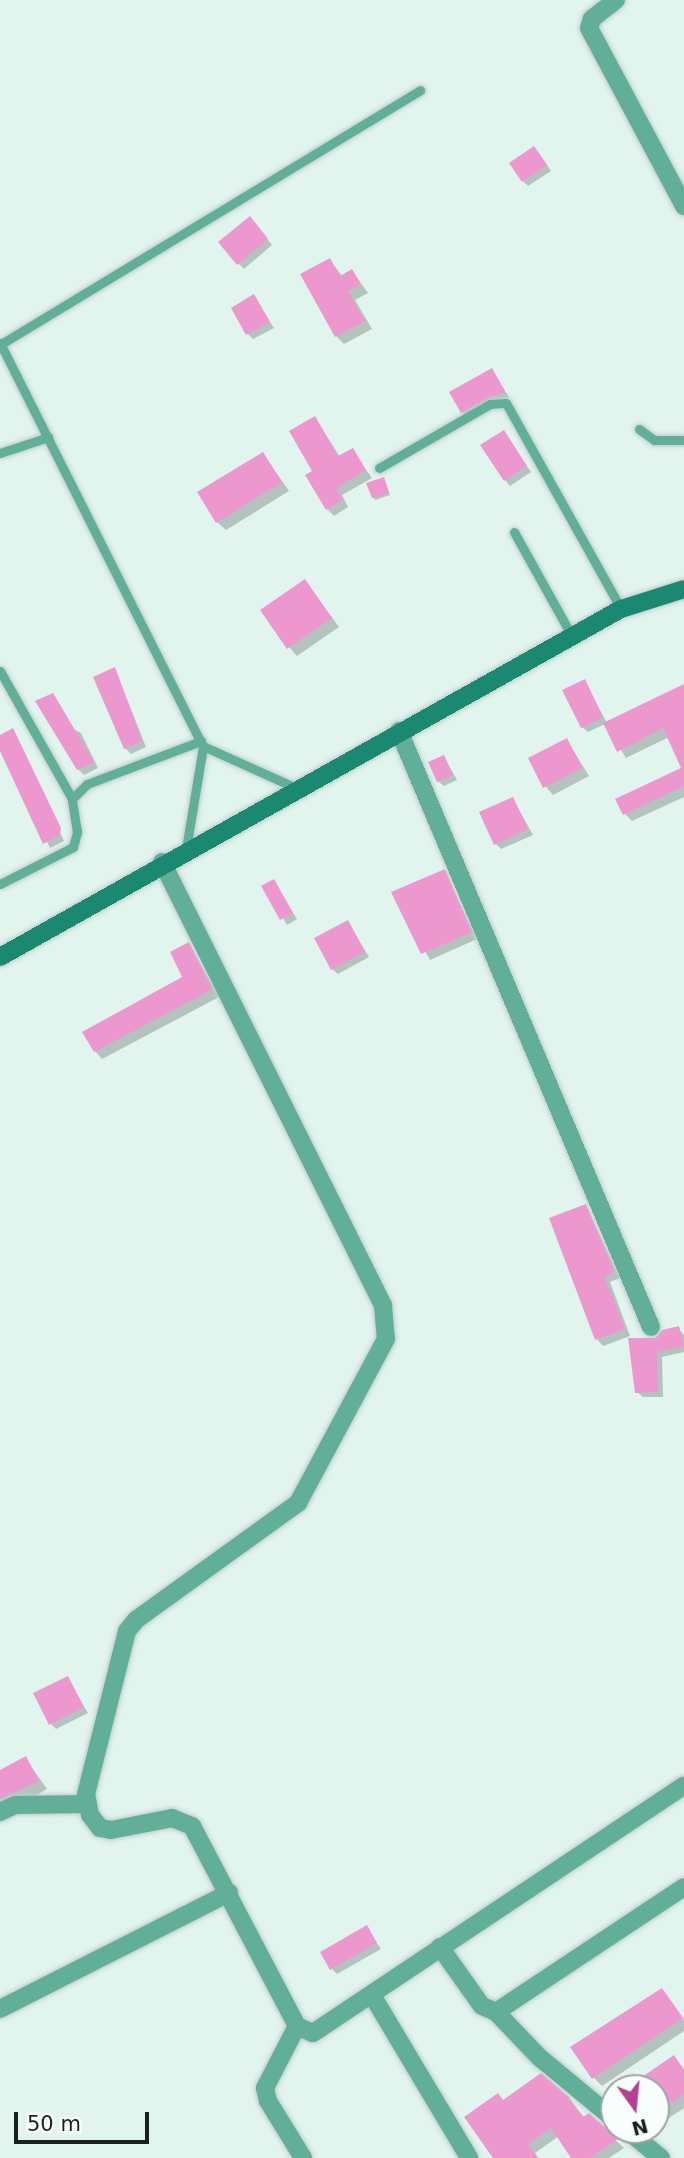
<!DOCTYPE html>
<html>
<head>
<meta charset="utf-8">
<style>
  body { margin:0 }
  #map { position:relative; width:684px; height:2158px; overflow:hidden; background:#e2f4ee; font-family:"DejaVu Sans",sans-serif }
  div>[style] { position:absolute }
  .shadow>* { inset:0; background:#0003 }
  .building>* { inset:0; background:#ed97cf }
  .roads { filter:drop-shadow(0 0 2px #becec9) drop-shadow(0 0 2px #becec9) }
  .service>* { height:9px; margin:-4.5px; padding:0 4.5px; transform-origin:4.5px; border-radius:4.5px; background:#61ae99 }
  .minor>* { height:18px; margin:-9px; padding:0 9px; transform-origin:9px; border-radius:9px; background:#61ae99 }
  .secondary>* { height:18px; margin:-9px; padding:0 9px; transform-origin:9px; border-radius:9px; background:#1b8972 }
  span { translate:-50% -50%; white-space:nowrap; text-align:center; line-height:1.15; -webkit-text-stroke:5px #f7fefc; paint-order:stroke }
  .north { position:absolute; left:600px; top:2074px; width:70px; height:70px; box-sizing:border-box; background:#f7fefc; border:2px solid #9ea5a3; border-radius:50%; rotate:165deg; font-size:19px; font-weight:700; line-height:28px; text-align:center; color:#19201e }
  .north::after { content:''; display:block; margin:auto; width:24px; height:32px; background:#b73f95; clip-path:polygon(50% 0,100% 100%,50% 72%,0 100%) }
  .scale { position:absolute; left:14px; top:2112px; width:135px; height:32px; box-sizing:border-box; border:4px solid #19201e; border-top:0; padding-left:9px; font-size:21px; line-height:24px; white-space:nowrap; color:#19201e; -webkit-text-stroke:5px #f7fefc; paint-order:stroke }
</style>
</head>
<body>
<div id="map">
  <div class="shadow">
    <i style="clip-path:polygon(539px 153px,551px 171px,528px 186px,523px 181px)"></i>
    <i style="clip-path:polygon(255px 224px,272px 245px,244px 269px,238px 263px)"></i>
    <i style="clip-path:polygon(330px 260px,342px 276px,352px 271px,368px 293px,355px 300px,372px 329px,344px 344px,336px 336px)"></i>
    <i style="clip-path:polygon(254px 297px,274px 328px,253px 339px,248px 334px)"></i>
    <i style="clip-path:polygon(491px 370px,509px 397px,468px 417px,462px 412px)"></i>
    <i style="clip-path:polygon(315px 418px,340px 457px,352px 450px,372px 478px,342px 495px,348px 507px,334px 516px,327px 509px)"></i>
    <i style="clip-path:polygon(504px 432px,531px 472px,510px 486px,505px 480px)"></i>
    <i style="clip-path:polygon(263px 454px,289px 491px,226px 530px,217px 522px)"></i>
    <i style="clip-path:polygon(384px 479px,390px 495px,375px 500px,373px 497px)"></i>
    <i style="clip-path:polygon(305px 581px,339px 627px,297px 656px,289px 647px)"></i>
    <i style="clip-path:polygon(115px 669px,146px 747px,131px 754px,125px 748px)"></i>
    <i style="clip-path:polygon(584px 681px,607px 723px,684px 686px,684px 797px,632px 821px,625px 814px,683px 769px,669px 737px,626px 758px,605px 724px,588px 732px,582px 727px)"></i>
    <i style="clip-path:polygon(53px 695px,73px 729px,81px 733px,98px 768px,84px 775px,78px 769px)"></i>
    <i style="clip-path:polygon(13px 730px,64px 841px,50px 848px,0 743px,0 737px)"></i>
    <i style="clip-path:polygon(567px 740px,589px 776px,553px 795px,545px 786px)"></i>
    <i style="clip-path:polygon(444px 757px,457px 780px,444px 786px,438px 781px)"></i>
    <i style="clip-path:polygon(513px 799px,533px 835px,501px 849px,496px 844px)"></i>
    <i style="clip-path:polygon(444px 871px,477px 939px,430px 960px,393px 893px)"></i>
    <i style="clip-path:polygon(274px 882px,297px 919px,287px 925px,264px 887px)"></i>
    <i style="clip-path:polygon(348px 922px,369px 957px,338px 974px,332px 969px)"></i>
    <i style="clip-path:polygon(189px 944px,219px 997px,102px 1059px,95px 1051px,184px 977px)"></i>
    <i style="clip-path:polygon(586px 1206px,620px 1278px,610px 1282px,630px 1336px,603px 1346px,597px 1339px)"></i>
    <i style="clip-path:polygon(678px 1328px,684px 1335px,684px 1352px,662px 1357px,663px 1397px,643px 1397px,637px 1392px,656px 1339px)"></i>
    <i style="clip-path:polygon(67px 1678px,88px 1713px,56px 1729px,51px 1724px)"></i>
    <i style="clip-path:polygon(25px 1758px,47px 1789px,0 1816px,0 1772px)"></i>
    <i style="clip-path:polygon(366px 1927px,381px 1949px,337px 1974px,332px 1969px)"></i>
    <i style="clip-path:polygon(661px 1990px,684px 2019px,684px 2031px,602px 2086px,593px 2077px)"></i>
    <i style="clip-path:polygon(674px 2058px,684px 2069px,684px 2108px,663px 2122px,656px 2115px,656px 2088px,636px 2088px)"></i>
    <i style="clip-path:polygon(567px 2097px,585px 2118px,589px 2115px,624px 2148px,609px 2158px,573px 2158px,559px 2136px,535px 2153px,538px 2158px,493px 2158px,504px 2102px)"></i>
  </div>
  <div class="building">
    <i style="clip-path:polygon(534px 146px,547px 165px,522px 182px,509px 163px)"></i>
    <i style="clip-path:polygon(250px 216px,268px 239px,237px 265px,218px 242px)"></i>
    <i style="clip-path:polygon(330px 258px,340px 276px,352px 269px,361px 284px,348px 291px,365px 321px,335px 337px,300px 274px)"></i>
    <i style="clip-path:polygon(254px 294px,270px 322px,246px 335px,231px 308px)"></i>
    <i style="clip-path:polygon(492px 368px,505px 391px,461px 413px,449px 392px)"></i>
    <i style="clip-path:polygon(315px 416px,338px 456px,353px 448px,366px 470px,336px 488px,343px 500px,326px 510px,305px 475px,312px 471px,289px 431px)"></i>
    <i style="clip-path:polygon(504px 430px,527px 466px,504px 481px,480px 445px)"></i>
    <i style="clip-path:polygon(263px 452px,282px 482px,216px 523px,197px 492px)"></i>
    <i style="clip-path:polygon(384px 477px,389px 493px,372px 498px,366px 483px)"></i>
    <i style="clip-path:polygon(305px 579px,332px 618px,287px 649px,260px 610px)"></i>
    <i style="clip-path:polygon(115px 667px,142px 741px,124px 749px,93px 677px)"></i>
    <i style="clip-path:polygon(585px 679px,603px 717px,581px 728px,562px 690px)"></i>
    <i style="clip-path:polygon(684px 684px,684px 786px,623px 815px,615px 799px,681px 768px,663px 728px,617px 752px,603px 723px)"></i>
    <i style="clip-path:polygon(53px 693px,94px 762px,77px 770px,35px 701px)"></i>
    <i style="clip-path:polygon(13px 728px,61px 828px,60px 835px,43px 844px,0 751px,0 735px)"></i>
    <i style="clip-path:polygon(567px 738px,582px 768px,543px 788px,528px 758px)"></i>
    <i style="clip-path:polygon(444px 755px,453px 775px,437px 782px,428px 762px)"></i>
    <i style="clip-path:polygon(513px 797px,528px 829px,494px 845px,479px 812px)"></i>
    <i style="clip-path:polygon(445px 869px,472px 932px,421px 954px,391px 892px)"></i>
    <i style="clip-path:polygon(274px 879px,293px 913px,280px 920px,261px 886px)"></i>
    <i style="clip-path:polygon(348px 920px,365px 952px,331px 970px,314px 938px)"></i>
    <i style="clip-path:polygon(189px 942px,213px 989px,94px 1052px,82px 1032px,182px 977px,170px 952px)"></i>
    <i style="clip-path:polygon(586px 1204px,615px 1272px,604px 1276px,625px 1329px,595px 1340px,549px 1218px)"></i>
    <i style="clip-path:polygon(679px 1326px,684px 1346px,657px 1352px,658px 1392px,635px 1393px,628px 1338px,655px 1338px,662px 1330px)"></i>
    <i style="clip-path:polygon(68px 1676px,84px 1707px,49px 1725px,33px 1693px)"></i>
    <i style="clip-path:polygon(26px 1756px,39px 1781px,0 1799px,0 1770px)"></i>
    <i style="clip-path:polygon(367px 1925px,377px 1943px,330px 1970px,320px 1952px)"></i>
    <i style="clip-path:polygon(662px 1988px,683px 2018px,592px 2079px,570px 2047px)"></i>
    <i style="clip-path:polygon(674px 2055px,684px 2070px,684px 2094px,656px 2113px,656px 2088px,626px 2088px)"></i>
    <i style="clip-path:polygon(541px 2073px,568px 2096px,583px 2117px,589px 2113px,618px 2139px,590px 2158px,571px 2158px,551px 2128px,528px 2144px,538px 2158px,493px 2158px,464px 2117px,498px 2093px,503px 2100px)"></i>
  </div>
  <div class="roads">
    <div class="service">
      <i style="left:0;top:343px;width:451px;rotate:63.3deg"></i>
      <i style="left:203px;top:746px;width:102px;rotate:24.3deg"></i>
      <i style="left:1px;top:344px;width:490px;rotate:-31.2deg"></i>
      <i style="left:639px;top:429px;width:19px;rotate:36deg"></i>
      <i style="left:654px;top:440px;width:30px"></i>
      <i style="left:0;top:453px;width:51px;rotate:-18.4deg"></i>
      <i style="left:379px;top:468px;width:128px;rotate:-30deg"></i>
      <i style="left:490px;top:404px;width:16px;rotate:-4deg"></i>
      <i style="left:506px;top:403px;width:236px;rotate:60.8deg"></i>
      <i style="left:514px;top:532px;width:119px;rotate:60.9deg"></i>
      <i style="left:0;top:671px;width:147px;rotate:60.6deg"></i>
      <i style="left:186px;top:849px;width:104px;rotate:-80.6deg"></i>
      <i style="left:0;top:884px;width:82px;rotate:-26.9deg"></i>
      <i style="left:73px;top:847px;width:16px;rotate:-75deg"></i>
      <i style="left:77px;top:832px;width:33px;rotate:-99deg"></i>
      <i style="left:72px;top:799px;width:21px;rotate:-45deg"></i>
      <i style="left:87px;top:784px;width:122px;rotate:-20.7deg"></i>
    </div>
    <div class="minor">
      <i style="left:616px;top:0;width:31px;rotate:142deg"></i>
      <i style="left:592px;top:19px;width:9px;rotate:108deg"></i>
      <i style="left:589px;top:28px;width:202px;rotate:61.9deg"></i>
      <i style="left:399px;top:731px;width:647px;rotate:67.08deg"></i>
      <i style="left:162px;top:862px;width:496px;rotate:63.5deg"></i>
      <i style="left:383px;top:1306px;width:33px;rotate:85deg"></i>
      <i style="left:386px;top:1339px;width:186px;rotate:118.2deg"></i>
      <i style="left:298px;top:1503px;width:200px;rotate:144.2deg"></i>
      <i style="left:136px;top:1620px;width:14px;rotate:129deg"></i>
      <i style="left:127px;top:1631px;width:168px;rotate:104.1deg"></i>
      <i style="left:86px;top:1794px;width:21px;rotate:79deg"></i>
      <i style="left:90px;top:1815px;width:16px;rotate:52deg"></i>
      <i style="left:100px;top:1828px;width:11px;rotate:10deg"></i>
      <i style="left:111px;top:1830px;width:62px;rotate:-11.1deg"></i>
      <i style="left:172px;top:1818px;width:22px;rotate:22deg"></i>
      <i style="left:192px;top:1826px;width:226px;rotate:62.3deg"></i>
      <i style="left:297px;top:2026px;width:17px;rotate:24deg"></i>
      <i style="left:313px;top:2033px;width:446px;rotate:-33.7deg"></i>
      <i style="left:0;top:1812px;width:17px;rotate:-25deg"></i>
      <i style="left:15px;top:1805px;width:73px;rotate:-0.8deg"></i>
      <i style="left:440px;top:1947px;width:72px;rotate:54.6deg"></i>
      <i style="left:482px;top:2006px;width:15px;rotate:23deg"></i>
      <i style="left:496px;top:2012px;width:226px;rotate:-33.6deg"></i>
      <i style="left:372px;top:1995px;width:190px;rotate:59.2deg"></i>
      <i style="left:0;top:2009px;width:257px;rotate:-26.9deg"></i>
      <i style="left:496px;top:2012px;width:62px;rotate:46.3deg"></i>
      <i style="left:539px;top:2057px;width:97px;rotate:39.6deg"></i>
      <i style="left:297px;top:2026px;width:70px;rotate:117.3deg"></i>
      <i style="left:265px;top:2088px;width:13px;rotate:77deg"></i>
      <i style="left:268px;top:2101px;width:67px;rotate:58.4deg"></i>
      <i style="left:627px;top:2130px;width:44px;rotate:39.5deg"></i>
    </div>
    <div class="secondary">
      <i style="left:0;top:957px;width:712px;rotate:-29.27deg"></i>
      <i style="left:621px;top:609px;width:66px;rotate:-17.6deg"></i>
    </div>
  </div>
  <div class="north">N</div>
  <div class="scale">50 m</div>
</div>
</body>
</html>
